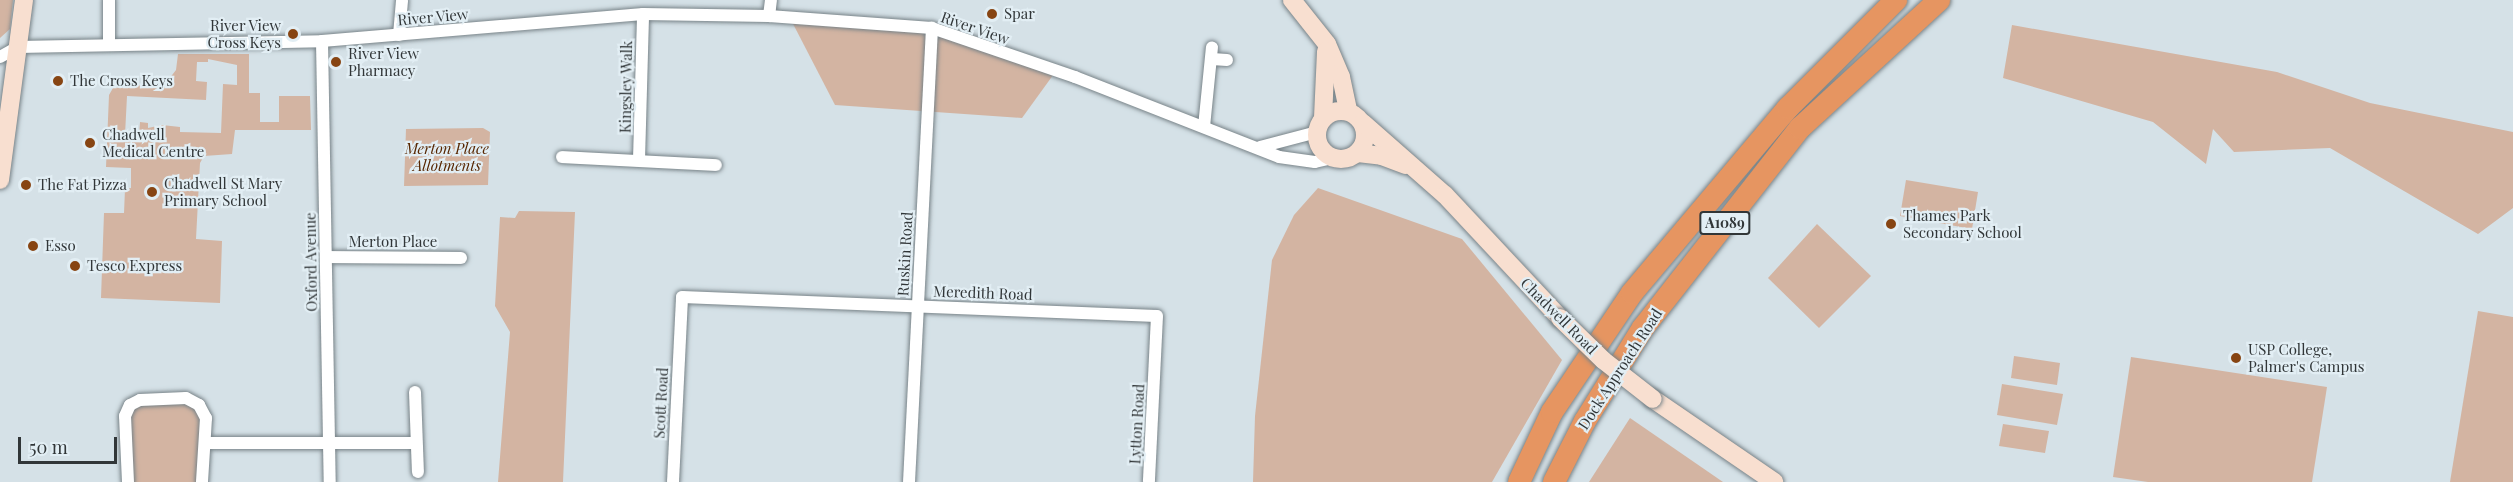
<!DOCTYPE html>
<html>
<head>
<meta charset="utf-8">
<style>
  body { margin:0 }
  #map { position:relative; width:2513px; height:482px; overflow:hidden; background:#d5e1e7; font-family:"Playfair Display",serif }
  div>[style] { position:absolute }
  .green>* { inset:0; background:#d3b4a2 }
  .roads { filter:drop-shadow(0 0 2px #788388) drop-shadow(0 0 2px #788388) }
  .street>* { height:12px; margin:-6px; padding:0 6px; transform-origin:6px; border-radius:6px; background:#fff }
  .secondary>* { height:18px; margin:-9px; padding:0 9px; transform-origin:9px; border-radius:9px; background:#f8dfd0 }
  .secondary>.ring { margin:-9px; padding:0; box-sizing:content-box; background:none; border:18px solid #f8dfd0; border-radius:50% }
  .highway>* { height:22px; margin:-11px; padding:0 11px; transform-origin:11px; border-radius:11px; background:#e69561 }
  .bridges { filter:drop-shadow(0 0 2px #788388) drop-shadow(0 0 2px #788388) }
  .secondary-bridge>* { height:18px; margin:-9px; padding:0 9px; transform-origin:9px; border-radius:9px; background:#f8dfd0 }
  .dots>* { width:16px; height:16px; translate:-50% -50%; box-sizing:border-box; border:3px solid #e2eef4; border-radius:50% }
  span { translate:-50% -50%; white-space:nowrap; text-align:center; line-height:1.15; -webkit-text-stroke:4.5px #e2eef4; paint-order:stroke }
  .shield-label span { padding:2px 4px; background:#e2eef4; border:2px solid; border-radius:4px; -webkit-text-stroke-width:0 }
  .shield-label { font-size:14px; color:#313638; font-weight:700 }
  .poi-label { font-size:15px; color:#313638 }
  .left { translate:0 -50%; text-align:left }
  .right { translate:-100% -50%; text-align:right }
  .street-label { font-size:15px; color:#313638 }
  .park-label { font-size:15px; color:#572600; font-style:italic }
  .scale { position:absolute; left:18px; top:437px; width:99px; height:27px; box-sizing:border-box; border:3px solid #313638; border-top:0; padding-left:8px; font-size:18px; line-height:21px; white-space:nowrap; color:#313638; -webkit-text-stroke:4px #e2eef4; paint-order:stroke }
</style>
</head>
<body>
<div id="map">
  <div class="green">
    <i style="clip-path:polygon(0 0,13px 0,10px 29px,0 38px)"></i>
    <i style="clip-path:polygon(790px 18px,932px 28px,1056px 71px,1022px 118px,835px 105px)"></i>
    <i style="clip-path:polygon(2012px 25px,2277px 72px,2370px 103px,2513px 132px,2513px 208px,2478px 234px,2330px 148px,2234px 152px,2213px 129px,2206px 164px,2153px 122px,2003px 78px)"></i>
    <i style="clip-path:polygon(evenodd,178px 54px,249px 54px,249px 93px,260px 93px,260px 122px,279px 122px,279px 96px,310px 96px,311px 130px,235px 130px,232px 154px,204px 156px,200px 163px,196px 239px,222px 241px,220px 303px,101px 298px,104px 213px,124px 213px,125px 189px,131px 188px,131px 168px,106px 167px,109px 95px,113px 88px,166px 83px,176px 70px,178px 54px,208px 59px,237px 65px,237px 85px,223px 84px,221px 133px,180px 132px,180px 127px,162px 125px,148px 128px,148px 123px,140px 122px,139px 135px,125px 135px,127px 96px,206px 100px,207px 82px,196px 81px,197px 62px,208px 62px,208px 59px)"></i>
    <i style="clip-path:polygon(483px 128px,490px 132px,488px 185px,404px 186px,406px 129px)"></i>
    <i style="clip-path:polygon(1906px 180px,1978px 192px,1972px 229px,1900px 216px)"></i>
    <i style="clip-path:polygon(1318px 188px,1462px 239px,1562px 360px,1492px 482px,1253px 482px,1255px 416px,1272px 260px,1294px 215px)"></i>
    <i style="clip-path:polygon(519px 211px,575px 212px,563px 482px,498px 482px,510px 332px,495px 306px,500px 217px,515px 218px)"></i>
    <i style="clip-path:polygon(1817px 224px,1871px 276px,1819px 328px,1768px 278px)"></i>
    <i style="clip-path:polygon(2478px 311px,2513px 317px,2513px 482px,2450px 482px)"></i>
    <i style="clip-path:polygon(2014px 356px,2060px 363px,2057px 385px,2011px 378px)"></i>
    <i style="clip-path:polygon(2131px 357px,2327px 387px,2312px 482px,2148px 482px,2113px 477px)"></i>
    <i style="clip-path:polygon(2002px 384px,2063px 394px,2057px 425px,1997px 415px)"></i>
    <i style="clip-path:polygon(186px 398px,206px 418px,202px 482px,128px 482px,130px 405px)"></i>
    <i style="clip-path:polygon(1630px 418px,1723px 482px,1589px 482px)"></i>
    <i style="clip-path:polygon(2003px 424px,2049px 431px,2045px 453px,1999px 446px)"></i>
  </div>
  <div class="roads">
    <div class="street">
      <i style="left:769px;top:16px;width:16px;rotate:-83deg"></i>
      <i style="left:399px;top:35px;width:35px;rotate:-85deg"></i>
      <i style="left:322px;top:41px;width:441px;rotate:89deg"></i>
      <i style="left:109px;top:44px;width:44px;rotate:-90deg"></i>
      <i style="left:0;top:57px;width:21px;rotate:-29deg"></i>
      <i style="left:18px;top:47px;width:304px;rotate:-1.1deg"></i>
      <i style="left:322px;top:41px;width:322px;rotate:-4.8deg"></i>
      <i style="left:643px;top:14px;width:126px;rotate:0.9deg"></i>
      <i style="left:769px;top:16px;width:163px;rotate:4.2deg"></i>
      <i style="left:932px;top:28px;width:151px;rotate:18.9deg"></i>
      <i style="left:1075px;top:77px;width:219px;rotate:21.4deg"></i>
      <i style="left:1279px;top:157px;width:36px;rotate:8deg"></i>
      <i style="left:1315px;top:162px;width:18px;rotate:-13deg"></i>
      <i style="left:1212px;top:59px;width:15px;rotate:4deg"></i>
      <i style="left:1204px;top:127px;width:80px;rotate:-84.3deg"></i>
      <i style="left:1260px;top:147px;width:59px;rotate:-14.7deg"></i>
      <i style="left:562px;top:157px;width:154px;rotate:3deg"></i>
      <i style="left:639px;top:160px;width:146px;rotate:-88.4deg"></i>
      <i style="left:326px;top:257px;width:135px;rotate:0.4deg"></i>
      <i style="left:415px;top:392px;width:80px;rotate:87.9deg"></i>
      <i style="left:206px;top:443px;width:210px"></i>
      <i style="left:128px;top:482px;width:66px;rotate:-92.6deg"></i>
      <i style="left:125px;top:416px;width:12px;rotate:-66deg"></i>
      <i style="left:130px;top:405px;width:11px;rotate:-27deg"></i>
      <i style="left:140px;top:400px;width:46px;rotate:-2.5deg"></i>
      <i style="left:186px;top:398px;width:15px;rotate:28deg"></i>
      <i style="left:199px;top:405px;width:15px;rotate:62deg"></i>
      <i style="left:206px;top:418px;width:64px;rotate:93.6deg"></i>
      <i style="left:673px;top:482px;width:185px;rotate:-87.2deg"></i>
      <i style="left:682px;top:297px;width:475px;rotate:2.3deg"></i>
      <i style="left:1157px;top:316px;width:166px;rotate:92.8deg"></i>
      <i style="left:909px;top:482px;width:455px;rotate:-87.1deg"></i>
    </div>
    <div class="secondary">
      <i style="left:1292px;top:0;width:56px;rotate:51.5deg"></i>
      <i style="left:1327px;top:44px;width:36px;rotate:67deg"></i>
      <i style="left:1341px;top:77px;width:35px;rotate:78deg"></i>
      <i class="ring" style="left:1317px;top:111px;width:30px;height:30px"></i>
      <i style="left:1323px;top:118px;width:67px;rotate:-87.4deg"></i>
      <i style="left:1363px;top:123px;width:109px;rotate:41.3deg"></i>
      <i style="left:1445px;top:195px;width:168px;rotate:46.9deg"></i>
      <i style="left:1358px;top:153px;width:24px;rotate:7deg"></i>
      <i style="left:1382px;top:156px;width:25px;rotate:21deg"></i>
      <i style="left:0;top:180px;width:182px;rotate:-82.4deg"></i>
      <i style="left:1653px;top:399px;width:147px;rotate:34.4deg"></i>
    </div>
    <div class="highway">
      <i style="left:1519px;top:482px;width:77px;rotate:-64.8deg"></i>
      <i style="left:1552px;top:412px;width:143px;rotate:-56.1deg"></i>
      <i style="left:1632px;top:293px;width:242px;rotate:-49.9deg"></i>
      <i style="left:1788px;top:108px;width:153px;rotate:-45deg"></i>
      <i style="left:1554px;top:482px;width:68px;rotate:-63.1deg"></i>
      <i style="left:1585px;top:421px;width:110px;rotate:-58.1deg"></i>
      <i style="left:1643px;top:328px;width:254px;rotate:-51.9deg"></i>
      <i style="left:1800px;top:128px;width:189px;rotate:-42.6deg"></i>
    </div>
  </div>
  <div class="bridges">
    <div class="secondary-bridge">
      <i style="left:1560px;top:318px;width:60px;rotate:44.3deg"></i>
      <i style="left:1603px;top:360px;width:63px;rotate:38deg"></i>
    </div>
  </div>
  <div class="dots">
    <i style="left:992px;top:14px;background:#874513"></i>
    <i style="left:293px;top:34px;background:#874513"></i>
    <i style="left:336px;top:62px;background:#874513"></i>
    <i style="left:58px;top:81px;background:#874513"></i>
    <i style="left:90px;top:143px;background:#874513"></i>
    <i style="left:26px;top:185px;background:#874513"></i>
    <i style="left:152px;top:192px;background:#874513"></i>
    <i style="left:1891px;top:224px;background:#874513"></i>
    <i style="left:33px;top:246px;background:#874513"></i>
    <i style="left:75px;top:266px;background:#874513"></i>
    <i style="left:2236px;top:358px;background:#874513"></i>
  </div>
  <div class="shield-label">
    <span style="left:1725px;top:223px">A1089</span>
  </div>
  <div class="poi-label">
    <span class="left" style="left:1004px;top:14px">Spar</span>
    <span class="right" style="left:281px;top:34px">River View<br>Cross Keys</span>
    <span class="left" style="left:348px;top:62px">River View<br>Pharmacy</span>
    <span class="left" style="left:70px;top:81px">The Cross Keys</span>
    <span class="left" style="left:102px;top:143px">Chadwell<br>Medical Centre</span>
    <span class="left" style="left:164px;top:192px">Chadwell St Mary<br>Primary School</span>
    <span class="left" style="left:38px;top:185px">The Fat Pizza</span>
    <span class="left" style="left:1903px;top:224px">Thames Park<br>Secondary School</span>
    <span class="left" style="left:45px;top:246px">Esso</span>
    <span class="left" style="left:87px;top:266px">Tesco Express</span>
    <span class="left" style="left:2248px;top:358px">USP College,<br>Palmer's Campus</span>
  </div>
  <div class="street-label">
    <span style="left:433px;top:17px;rotate:-5deg">River View</span>
    <span style="left:975px;top:28px;rotate:19deg">River View</span>
    <span style="left:626px;top:87px;rotate:-89deg">Kingsley Walk</span>
    <span style="left:393px;top:242px">Merton Place</span>
    <span style="left:905px;top:254px;rotate:-87deg">Ruskin Road</span>
    <span style="left:311px;top:262px;rotate:-91deg">Oxford Avenue</span>
    <span style="left:983px;top:293px;rotate:2deg">Meredith Road</span>
    <span style="left:1559px;top:316px;rotate:45deg">Chadwell Road</span>
    <span style="left:1620px;top:369px;rotate:-57deg">Dock Approach Road</span>
    <span style="left:661px;top:403px;rotate:-87deg">Scott Road</span>
    <span style="left:1137px;top:424px;rotate:-87deg">Lytton Road</span>
  </div>
  <div class="park-label">
    <span style="left:447px;top:157px">Merton Place<br>Allotments</span>
  </div>
  <div class="scale">50 m</div>
</div>
</body>
</html>
